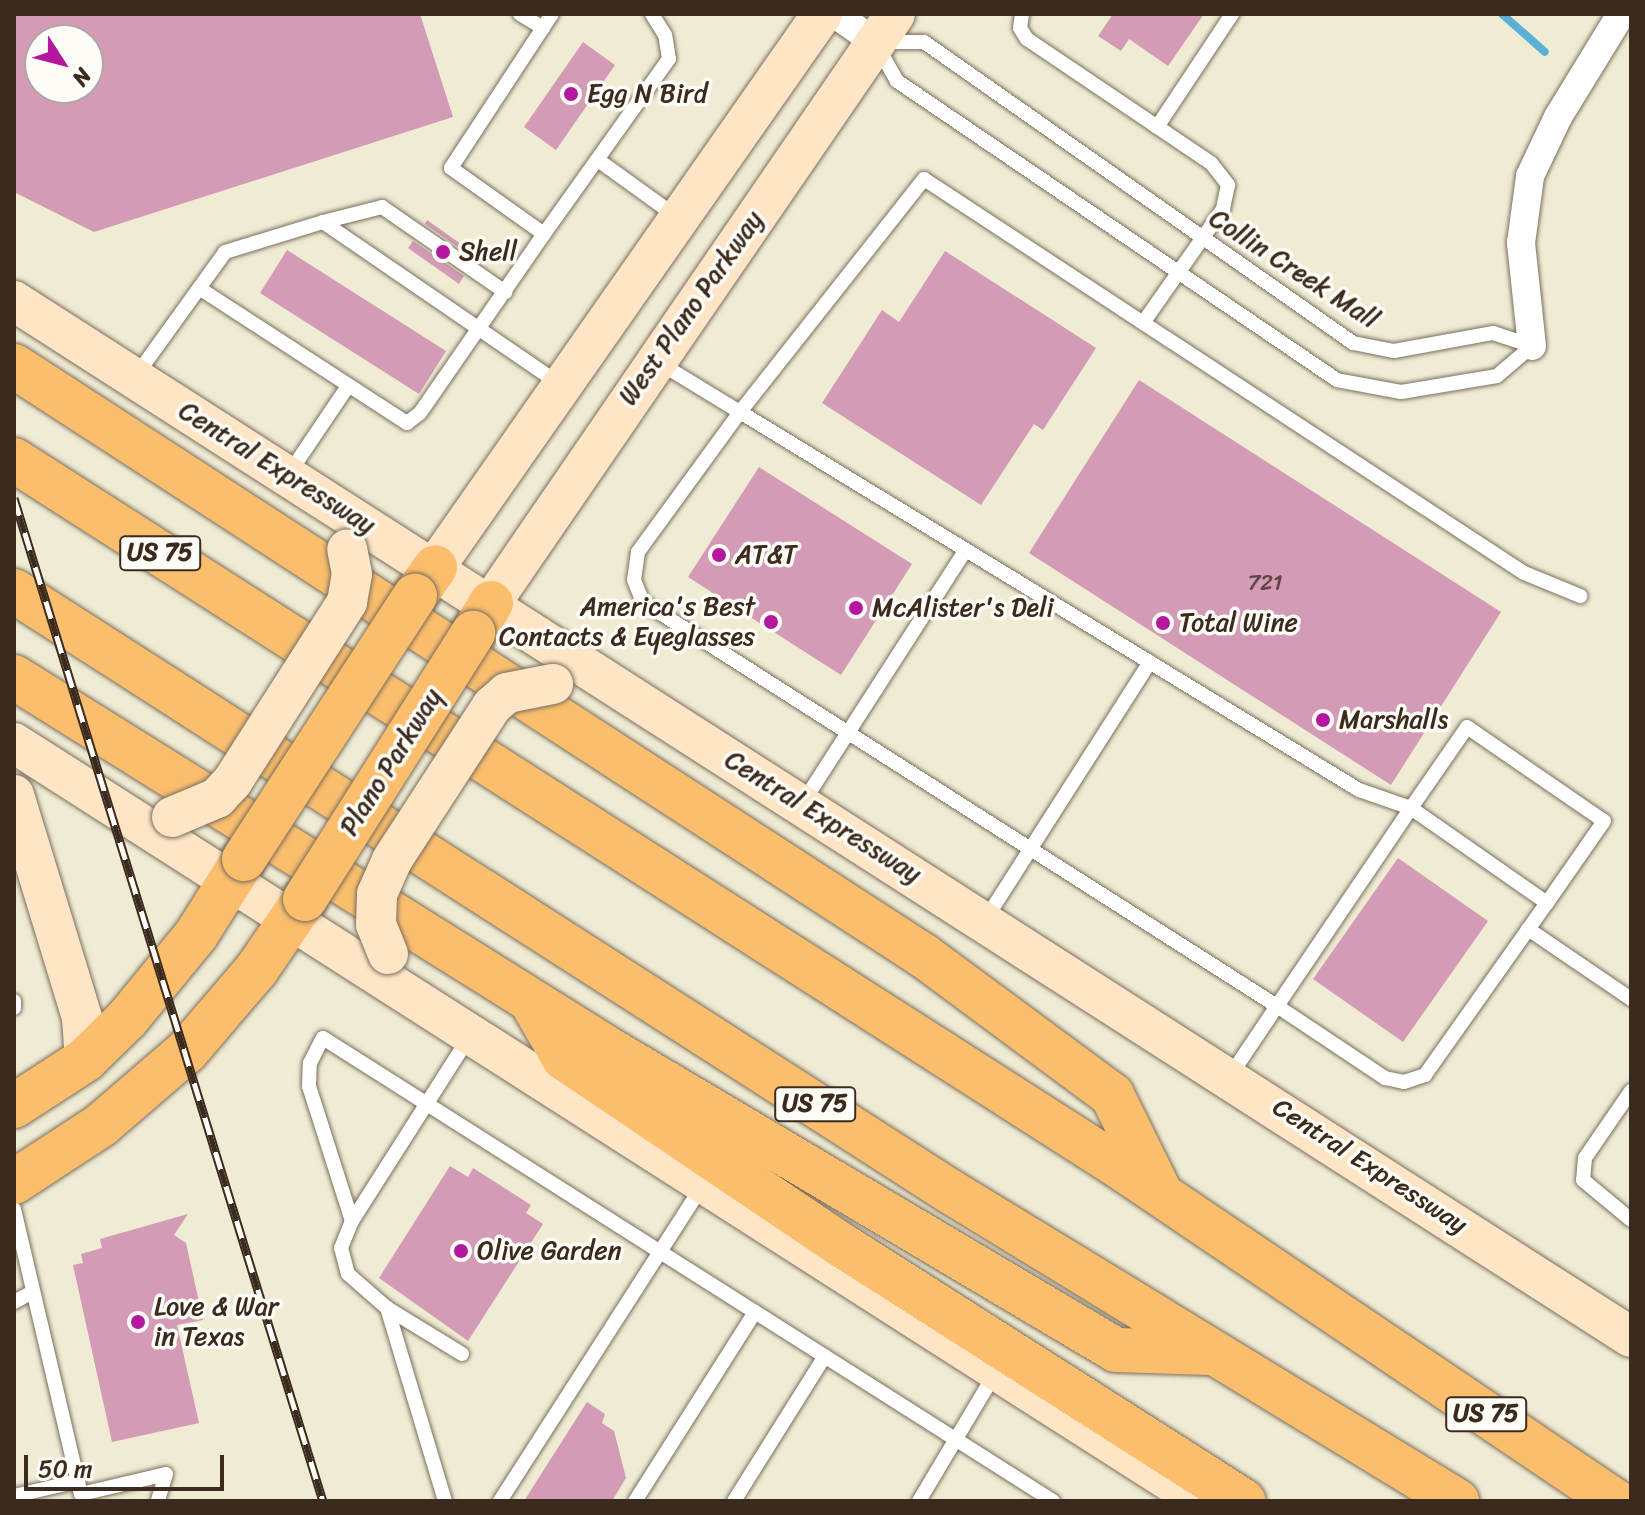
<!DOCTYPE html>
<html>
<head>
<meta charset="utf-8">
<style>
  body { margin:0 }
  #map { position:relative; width:1645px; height:1515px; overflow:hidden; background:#f0ecd4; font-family:Sriracha,sans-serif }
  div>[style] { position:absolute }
  .stream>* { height:8px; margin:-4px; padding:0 4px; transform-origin:4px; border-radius:4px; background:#5bb0d7 }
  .building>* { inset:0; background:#d39bb6 }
  .roads { filter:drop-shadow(0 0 2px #7a6e5e) drop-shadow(0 0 2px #7a6e5e) }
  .lane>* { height:14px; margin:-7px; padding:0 7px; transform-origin:7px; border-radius:7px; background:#fff }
  .street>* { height:28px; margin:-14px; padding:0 14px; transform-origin:14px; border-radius:14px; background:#fff }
  .secondary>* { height:40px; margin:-20px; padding:0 20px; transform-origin:20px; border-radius:20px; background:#fde5c5 }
  .primary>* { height:44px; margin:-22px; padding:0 22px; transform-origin:22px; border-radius:22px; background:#fabe6d }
  .highway>* { height:44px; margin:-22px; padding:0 22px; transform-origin:22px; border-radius:22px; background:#fabe6d }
  .rail>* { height:9px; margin-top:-4.5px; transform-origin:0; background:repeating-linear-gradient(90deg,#fdfcf7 0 18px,#3b2a1e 0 36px); box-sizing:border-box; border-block:2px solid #3b2a1e }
  .bridges { filter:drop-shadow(0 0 2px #7a6e5e) drop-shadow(0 0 2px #7a6e5e) }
  .secondary-bridge>* { height:40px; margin:-20px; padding:0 20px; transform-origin:20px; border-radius:20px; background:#fde5c5 }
  .primary-bridge>* { height:44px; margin:-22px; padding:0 22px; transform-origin:22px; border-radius:22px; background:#fabe6d }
  .dots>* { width:22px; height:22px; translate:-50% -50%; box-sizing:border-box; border:4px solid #fdfcf7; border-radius:50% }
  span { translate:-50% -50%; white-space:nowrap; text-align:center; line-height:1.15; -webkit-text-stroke:7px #fdfcf7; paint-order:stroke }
  .number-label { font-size:22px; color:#614644 }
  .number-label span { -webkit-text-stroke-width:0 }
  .shield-label span { padding:2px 6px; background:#fdfcf7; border:2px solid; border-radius:6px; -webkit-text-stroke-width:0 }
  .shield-label { font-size:24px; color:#3b2a1e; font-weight:700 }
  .poi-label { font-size:26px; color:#3b2a1e }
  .left { translate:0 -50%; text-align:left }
  .right { translate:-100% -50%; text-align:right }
  .street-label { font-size:26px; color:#3b2a1e }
  .frame { position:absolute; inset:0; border:16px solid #3b2a1e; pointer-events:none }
  .north { position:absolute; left:24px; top:24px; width:80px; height:80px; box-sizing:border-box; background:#fdfcf7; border:2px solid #afa8a0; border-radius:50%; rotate:126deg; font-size:22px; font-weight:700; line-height:32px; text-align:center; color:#3b2a1e }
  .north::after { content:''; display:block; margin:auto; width:28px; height:36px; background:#b5179e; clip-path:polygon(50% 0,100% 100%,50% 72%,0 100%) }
  .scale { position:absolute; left:24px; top:1455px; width:200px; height:36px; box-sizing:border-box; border:4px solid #3b2a1e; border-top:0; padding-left:10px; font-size:24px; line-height:28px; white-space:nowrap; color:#3b2a1e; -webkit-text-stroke:6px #fdfcf7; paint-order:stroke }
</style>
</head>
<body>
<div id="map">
  <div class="stream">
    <i style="left:1502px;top:14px;width:57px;rotate:41.5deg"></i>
  </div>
  <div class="building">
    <i style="clip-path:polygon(evenodd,14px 14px,420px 14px,453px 117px,94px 232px,14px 192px,14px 14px,40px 40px,88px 40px,88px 88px,40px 88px,40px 40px)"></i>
    <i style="clip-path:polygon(1113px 14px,1204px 14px,1168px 66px,1129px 39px,1121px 51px,1098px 36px)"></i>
    <i style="clip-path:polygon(583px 42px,615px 65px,556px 150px,524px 127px)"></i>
    <i style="clip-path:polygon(427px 220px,478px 256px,475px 259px,425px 224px)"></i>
    <i style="clip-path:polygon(413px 241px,464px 276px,459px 284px,408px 248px)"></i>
    <i style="clip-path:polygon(287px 250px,446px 351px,419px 394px,260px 293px)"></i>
    <i style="clip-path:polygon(945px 251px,1096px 348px,1043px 430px,1034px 424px,981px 505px,822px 403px,882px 310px,899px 322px)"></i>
    <i style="clip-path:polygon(1139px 380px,1501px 612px,1391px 785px,1029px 553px)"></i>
    <i style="clip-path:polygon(759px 467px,912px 564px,841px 675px,688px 577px)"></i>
    <i style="clip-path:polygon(1398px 858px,1488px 921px,1403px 1042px,1313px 979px)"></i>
    <i style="clip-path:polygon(450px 1166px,468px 1177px,473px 1168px,531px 1205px,526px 1213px,543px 1224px,468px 1341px,379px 1278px)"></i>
    <i style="clip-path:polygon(188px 1214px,174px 1235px,186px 1243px,203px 1320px,177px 1325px,199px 1423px,112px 1442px,73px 1265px,83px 1263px,81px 1254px,102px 1248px,100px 1239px)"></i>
    <i style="clip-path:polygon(587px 1402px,605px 1414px,602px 1423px,614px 1431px,626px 1478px,612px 1501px,524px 1501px)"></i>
  </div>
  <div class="roads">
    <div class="lane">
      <i style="left:520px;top:14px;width:27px;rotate:31deg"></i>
      <i style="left:552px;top:14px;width:184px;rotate:123.3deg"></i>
      <i style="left:451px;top:168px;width:114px;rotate:35.4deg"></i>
      <i style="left:544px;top:234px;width:215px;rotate:-54.5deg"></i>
      <i style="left:669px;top:59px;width:24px;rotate:-99deg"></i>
      <i style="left:665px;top:35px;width:25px;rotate:-122deg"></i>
      <i style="left:1022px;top:14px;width:14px;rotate:98deg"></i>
      <i style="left:1020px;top:28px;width:13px;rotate:58deg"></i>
      <i style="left:1027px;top:39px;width:222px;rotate:34deg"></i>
      <i style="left:1211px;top:163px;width:28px;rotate:52deg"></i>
      <i style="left:1228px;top:185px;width:25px;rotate:102deg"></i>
      <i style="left:1223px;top:209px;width:139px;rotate:125.1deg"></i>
      <i style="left:875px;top:42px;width:49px"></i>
      <i style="left:924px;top:42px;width:524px;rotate:35.05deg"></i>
      <i style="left:1353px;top:343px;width:42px;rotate:11deg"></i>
      <i style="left:1394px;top:351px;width:101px;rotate:-10.3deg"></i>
      <i style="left:1493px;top:333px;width:41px;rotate:18.4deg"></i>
      <i style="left:1532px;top:346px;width:46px;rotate:139.4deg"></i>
      <i style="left:1497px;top:376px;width:97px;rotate:170.5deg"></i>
      <i style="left:1401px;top:392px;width:65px;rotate:-169.4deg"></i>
      <i style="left:1337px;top:380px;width:532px;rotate:-145.8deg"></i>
      <i style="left:897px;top:81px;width:45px;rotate:-119.4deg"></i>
      <i style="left:1157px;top:127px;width:136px;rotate:-56.4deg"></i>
      <i style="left:598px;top:160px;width:97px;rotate:35.8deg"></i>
      <i style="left:323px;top:222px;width:61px;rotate:-14.3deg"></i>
      <i style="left:382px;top:207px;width:150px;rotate:34.6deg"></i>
      <i style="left:199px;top:288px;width:248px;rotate:33deg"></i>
      <i style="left:407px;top:423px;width:16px;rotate:-38deg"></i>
      <i style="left:420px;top:413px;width:218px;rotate:-55.3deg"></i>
      <i style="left:658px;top:362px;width:96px;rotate:31.4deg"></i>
      <i style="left:740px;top:412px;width:297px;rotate:-51.7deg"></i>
      <i style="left:924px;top:179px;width:718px;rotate:33.29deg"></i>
      <i style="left:1524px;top:573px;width:61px;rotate:22.3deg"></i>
      <i style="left:135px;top:377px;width:154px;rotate:-54.2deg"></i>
      <i style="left:225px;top:252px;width:102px;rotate:-17deg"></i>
      <i style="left:323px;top:222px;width:287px;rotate:34.4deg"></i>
      <i style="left:288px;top:475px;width:107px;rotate:-56deg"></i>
      <i style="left:802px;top:804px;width:302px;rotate:-57.2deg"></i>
      <i style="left:985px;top:920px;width:306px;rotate:-57.4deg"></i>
      <i style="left:1528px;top:929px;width:125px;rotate:34.2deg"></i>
      <i style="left:14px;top:1001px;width:7px;rotate:90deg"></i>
      <i style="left:1230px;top:1076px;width:84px;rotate:-56.1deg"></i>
      <i style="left:1277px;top:1006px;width:130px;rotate:33.7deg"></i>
      <i style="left:1385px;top:1078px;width:19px;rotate:12deg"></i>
      <i style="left:1404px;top:1082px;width:22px;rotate:-18deg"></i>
      <i style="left:1425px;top:1075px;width:211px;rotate:-54.7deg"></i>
      <i style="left:1547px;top:903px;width:166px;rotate:-145.1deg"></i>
      <i style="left:1411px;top:808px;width:55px;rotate:-160.9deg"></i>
      <i style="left:1359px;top:790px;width:725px;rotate:-148.59deg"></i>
      <i style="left:740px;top:412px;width:173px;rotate:126.1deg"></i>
      <i style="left:638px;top:552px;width:28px;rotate:98deg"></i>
      <i style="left:634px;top:580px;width:24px;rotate:68deg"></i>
      <i style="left:643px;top:602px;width:752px;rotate:32.51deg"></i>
      <i style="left:1277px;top:1006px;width:239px;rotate:-55.9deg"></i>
      <i style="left:1411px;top:808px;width:98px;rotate:-55.3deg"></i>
      <i style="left:1467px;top:727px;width:166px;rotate:34.5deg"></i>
      <i style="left:1604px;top:821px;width:100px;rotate:124.8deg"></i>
      <i style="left:1631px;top:1091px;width:81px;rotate:124.5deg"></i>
      <i style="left:1585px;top:1158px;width:22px;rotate:95deg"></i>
      <i style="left:1583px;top:1180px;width:62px;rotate:39.8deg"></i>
      <i style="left:14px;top:1209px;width:293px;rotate:76.8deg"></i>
      <i style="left:81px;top:1494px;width:87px;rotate:-13.2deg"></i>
      <i style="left:166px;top:1474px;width:28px;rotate:107deg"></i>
      <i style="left:352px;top:1221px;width:142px;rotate:-107.7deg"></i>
      <i style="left:309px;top:1086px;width:23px;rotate:-88deg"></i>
      <i style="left:310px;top:1063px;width:28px;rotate:-63deg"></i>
      <i style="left:323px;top:1038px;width:512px;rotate:32.39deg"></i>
      <i style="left:755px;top:1312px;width:224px;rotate:122.4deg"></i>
      <i style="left:14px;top:1302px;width:21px;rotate:-28deg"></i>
      <i style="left:387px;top:1308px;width:88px;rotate:31.5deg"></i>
      <i style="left:755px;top:1312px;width:353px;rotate:32.4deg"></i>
      <i style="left:14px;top:1496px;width:66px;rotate:-13.2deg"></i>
      <i style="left:445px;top:1501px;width:202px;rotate:-106.7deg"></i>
      <i style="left:387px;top:1308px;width:52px;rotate:-138.9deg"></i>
      <i style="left:348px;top:1274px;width:27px;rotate:-105deg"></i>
      <i style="left:341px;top:1248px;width:29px;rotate:-68deg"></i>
      <i style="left:352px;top:1221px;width:219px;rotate:-57.5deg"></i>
      <i style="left:500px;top:1501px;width:376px;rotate:-57.3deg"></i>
      <i style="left:734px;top:1501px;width:171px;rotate:-57.9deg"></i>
      <i style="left:919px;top:1501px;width:150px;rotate:-59.2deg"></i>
    </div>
    <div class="street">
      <i style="left:835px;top:14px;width:49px;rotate:35deg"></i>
      <i style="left:1532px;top:346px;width:104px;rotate:-96.1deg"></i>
      <i style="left:1521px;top:243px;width:68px;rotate:-82.3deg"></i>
      <i style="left:1530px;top:176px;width:65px;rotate:-64.6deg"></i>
      <i style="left:1558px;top:117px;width:121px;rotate:-58.5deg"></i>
    </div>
    <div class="secondary">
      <i style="left:14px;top:301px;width:1920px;rotate:32.65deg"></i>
      <i style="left:435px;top:567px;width:675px;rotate:-55.01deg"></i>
      <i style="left:491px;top:603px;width:714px;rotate:-55.55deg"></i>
      <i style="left:14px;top:743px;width:1408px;rotate:32.56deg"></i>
      <i style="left:14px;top:795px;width:233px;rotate:73deg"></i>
      <i style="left:82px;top:1018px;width:42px;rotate:85.9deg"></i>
    </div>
    <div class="primary">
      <i style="left:415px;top:596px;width:35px;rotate:-55deg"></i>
      <i style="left:473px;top:633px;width:35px;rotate:-59deg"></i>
      <i style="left:14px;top:1106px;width:85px;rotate:-32.9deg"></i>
      <i style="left:85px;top:1060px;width:59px;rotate:-44.3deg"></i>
      <i style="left:127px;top:1019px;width:109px;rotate:-50.6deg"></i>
      <i style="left:196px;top:935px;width:90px;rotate:-57.7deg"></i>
      <i style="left:14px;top:1182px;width:104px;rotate:-33.2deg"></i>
      <i style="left:101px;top:1125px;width:113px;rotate:-40.7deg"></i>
      <i style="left:187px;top:1051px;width:108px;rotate:-49.5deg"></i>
      <i style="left:257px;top:969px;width:85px;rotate:-55.6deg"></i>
    </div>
    <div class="highway">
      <i style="left:14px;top:366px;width:1085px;rotate:32.96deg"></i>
      <i style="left:924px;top:956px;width:234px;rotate:36.5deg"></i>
      <i style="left:1112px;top:1095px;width:106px;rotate:63.7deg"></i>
      <i style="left:14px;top:460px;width:1309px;rotate:32.59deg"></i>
      <i style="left:1117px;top:1165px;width:601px;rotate:34.01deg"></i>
      <i style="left:14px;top:591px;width:1113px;rotate:32.68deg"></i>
      <i style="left:951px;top:1192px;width:593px;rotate:31.41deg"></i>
      <i style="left:14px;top:677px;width:709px;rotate:32.03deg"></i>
      <i style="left:615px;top:1053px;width:582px;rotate:30.66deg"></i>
      <i style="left:1116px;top:1350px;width:94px;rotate:1.8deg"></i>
      <i style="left:535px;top:1008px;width:58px;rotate:59.9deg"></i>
      <i style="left:564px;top:1058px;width:336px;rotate:34deg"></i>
      <i style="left:843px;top:1246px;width:475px;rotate:32.5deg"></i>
    </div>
  </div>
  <div class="rail">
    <i style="left:14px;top:498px;width:1050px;rotate:72.88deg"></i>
  </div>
  <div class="bridges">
    <div class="secondary-bridge">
      <i style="left:172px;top:817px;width:49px;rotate:-22.9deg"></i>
      <i style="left:217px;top:798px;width:22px;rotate:-47deg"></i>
      <i style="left:232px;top:782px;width:214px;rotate:-57.4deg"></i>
      <i style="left:347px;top:602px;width:28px;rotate:-80deg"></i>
      <i style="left:352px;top:574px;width:25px;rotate:-101deg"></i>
      <i style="left:388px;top:954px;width:32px;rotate:-112deg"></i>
      <i style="left:376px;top:924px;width:30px;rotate:-88deg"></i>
      <i style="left:377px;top:894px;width:37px;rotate:-66deg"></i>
      <i style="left:392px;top:860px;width:184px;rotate:-57deg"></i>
      <i style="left:492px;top:706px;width:20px;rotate:-41deg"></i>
      <i style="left:507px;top:693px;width:47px;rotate:-11.1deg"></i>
    </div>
    <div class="primary-bridge">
      <i style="left:244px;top:859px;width:314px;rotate:-57deg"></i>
      <i style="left:305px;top:899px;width:315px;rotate:-57.7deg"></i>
    </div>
  </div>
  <div class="dots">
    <i style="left:571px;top:94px;background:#b5179e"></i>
    <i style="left:443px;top:252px;background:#b5179e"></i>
    <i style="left:719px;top:555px;background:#b5179e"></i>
    <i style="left:856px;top:608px;background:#b5179e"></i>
    <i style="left:771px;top:622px;background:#b5179e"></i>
    <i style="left:1163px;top:623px;background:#b5179e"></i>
    <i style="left:1323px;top:720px;background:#b5179e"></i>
    <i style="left:461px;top:1251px;background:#b5179e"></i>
    <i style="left:138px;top:1322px;background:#b5179e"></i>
  </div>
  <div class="number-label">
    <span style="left:1265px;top:583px">721</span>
  </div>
  <div class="shield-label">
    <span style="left:160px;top:553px">US 75</span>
    <span style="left:815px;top:1104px">US 75</span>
    <span style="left:1486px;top:1414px">US 75</span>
  </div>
  <div class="poi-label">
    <span class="left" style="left:587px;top:94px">Egg N Bird</span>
    <span class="left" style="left:459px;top:252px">Shell</span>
    <span class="left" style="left:735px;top:555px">AT&amp;T</span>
    <span class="right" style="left:755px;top:622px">America's Best<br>Contacts &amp; Eyeglasses</span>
    <span class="left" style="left:872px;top:608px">McAlister's Deli</span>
    <span class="left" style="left:1179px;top:623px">Total Wine</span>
    <span class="left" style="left:1339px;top:720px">Marshalls</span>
    <span class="left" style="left:477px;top:1251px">Olive Garden</span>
    <span class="left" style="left:154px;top:1322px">Love &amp; War<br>in Texas</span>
  </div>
  <div class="street-label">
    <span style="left:1294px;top:269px;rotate:33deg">Collin Creek Mall</span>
    <span style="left:691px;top:308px;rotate:-55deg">West Plano Parkway</span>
    <span style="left:277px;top:468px;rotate:32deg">Central Expressway</span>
    <span style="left:391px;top:762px;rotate:-58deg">Plano Parkway</span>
    <span style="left:823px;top:817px;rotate:32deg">Central Expressway</span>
    <span style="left:1370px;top:1166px;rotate:33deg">Central Expressway</span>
  </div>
  <div class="frame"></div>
  <div class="north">N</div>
  <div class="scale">50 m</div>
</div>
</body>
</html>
